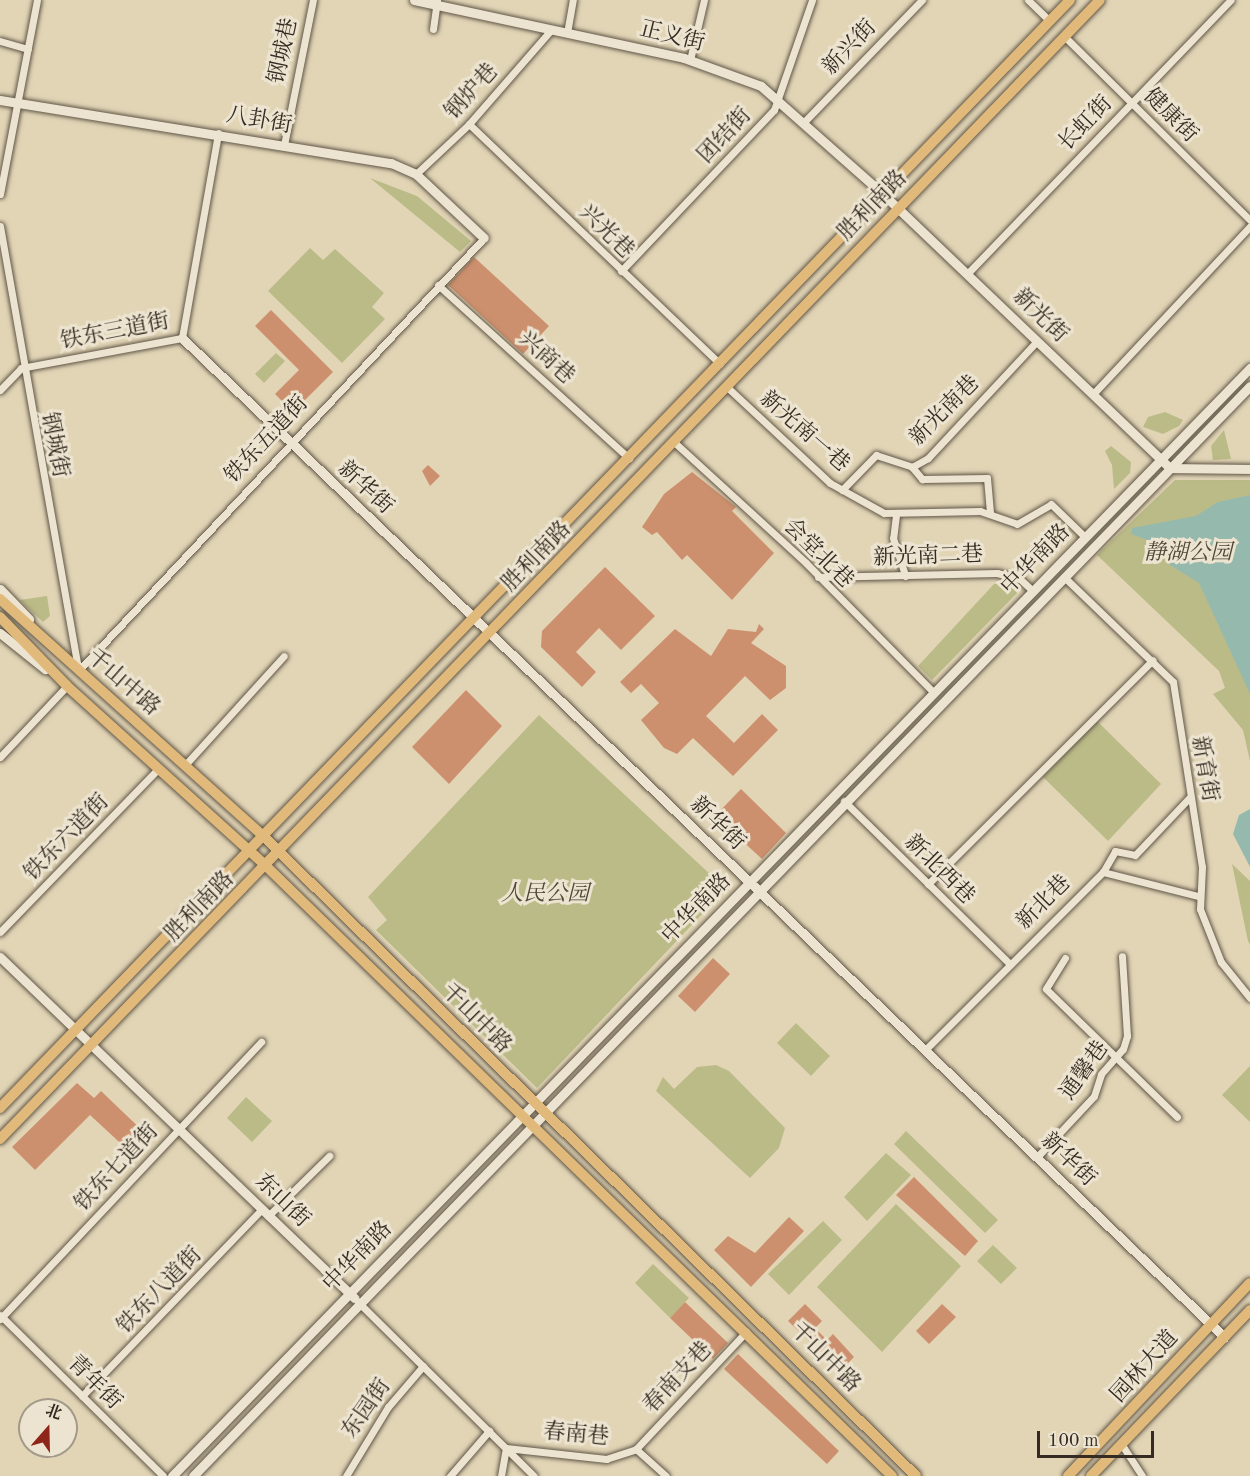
<!DOCTYPE html>
<html>
<head>
<meta charset="utf-8">
<style>
  body { margin:0 }
  #map { position:relative; width:1250px; height:1476px; overflow:hidden; background:#e2d5b6; font-family:"Old Standard TT","Noto Serif SC",serif }
  div>[style] { position:absolute }
  .green>* { inset:0; background:#bb8 }
  .water>* { inset:0; background:#95b9ad }
  .building>* { inset:0; background:#cd906e }
  .roads { filter:drop-shadow(0 0 2px #605647) drop-shadow(0 0 2px #605647) }
  .street>* { height:7px; margin:-3.5px; padding:0 3.5px; transform-origin:3.5px; border-radius:3.5px; background:#ece4d0 }
  .secondary>* { height:9px; margin:-4.5px; padding:0 4.5px; transform-origin:4.5px; border-radius:4.5px; background:#ece4d0 }
  .primary>* { height:10px; margin:-5px; padding:0 5px; transform-origin:5px; border-radius:5px; background:#e1ba7b }
  span { translate:-50% -50%; white-space:nowrap; text-align:center; line-height:1.15; -webkit-text-stroke:6px #ece4d0; paint-order:stroke }
  .street-label { font-size:22px; color:#352b22 }
  .park-label { font-size:22px; color:#504836; font-style:italic }
  .north { position:absolute; left:18px; top:1398px; width:60px; height:60px; box-sizing:border-box; background:#ece4d0; border:2px solid #a39a8a; border-radius:50%; rotate:20deg; font-size:16px; font-weight:700; line-height:24px; text-align:center; color:#352b22 }
  .north::after { content:''; display:block; margin:auto; width:21px; height:27px; background:#8f2418; clip-path:polygon(50% 0,100% 100%,50% 72%,0 100%) }
  .scale { position:absolute; left:1037px; top:1431px; width:117px; height:27px; box-sizing:border-box; border:3px solid #352b22; border-top:0; padding-left:8px; font-size:18px; line-height:21px; white-space:nowrap; color:#352b22; -webkit-text-stroke:4px #ece4d0; paint-order:stroke }
</style>
</head>
<body>
<div id="map">
  <div class="green">
    <i style="clip-path:polygon(370px 178px,417px 196px,471px 241px,460px 252px)"></i>
    <i style="clip-path:polygon(310px 248px,323px 260px,335px 249px,384px 293px,372px 307px,385px 319px,342px 363px,268px 291px)"></i>
    <i style="clip-path:polygon(276px 353px,285px 361px,264px 383px,255px 374px)"></i>
    <i style="clip-path:polygon(1165px 412px,1183px 420px,1179px 426px,1163px 434px,1143px 427px,1148px 417px)"></i>
    <i style="clip-path:polygon(1224px 430px,1231px 459px,1213px 460px,1211px 446px)"></i>
    <i style="clip-path:polygon(1111px 446px,1131px 462px,1130px 473px,1114px 489px,1112px 465px,1105px 451px)"></i>
    <i style="clip-path:polygon(1175px 480px,1250px 480px,1250px 761px,1243px 730px,1213px 694px,1225px 688px,1219px 671px,1097px 555px)"></i>
    <i style="clip-path:polygon(1010px 581px,1020px 590px,932px 680px,918px 666px,994px 584px)"></i>
    <i style="clip-path:polygon(47px 596px,50px 616px,43px 622px,20px 600px)"></i>
    <i style="clip-path:polygon(539px 715px,726px 889px,537px 1088px,376px 930px,387px 920px,368px 897px)"></i>
    <i style="clip-path:polygon(1097px 721px,1161px 784px,1108px 841px,1043px 777px)"></i>
    <i style="clip-path:polygon(1232px 864px,1250px 881px,1250px 945px,1248px 941px)"></i>
    <i style="clip-path:polygon(796px 1023px,830px 1056px,811px 1076px,777px 1043px)"></i>
    <i style="clip-path:polygon(716px 1065px,729px 1071px,785px 1128px,779px 1148px,750px 1178px,656px 1091px,663px 1077px,674px 1089px,697px 1067px)"></i>
    <i style="clip-path:polygon(1250px 1066px,1250px 1122px,1222px 1095px)"></i>
    <i style="clip-path:polygon(246px 1097px,272px 1121px,252px 1142px,227px 1118px)"></i>
    <i style="clip-path:polygon(906px 1131px,998px 1220px,985px 1233px,894px 1144px)"></i>
    <i style="clip-path:polygon(886px 1153px,911px 1175px,867px 1221px,844px 1197px)"></i>
    <i style="clip-path:polygon(896px 1204px,961px 1266px,882px 1352px,817px 1287px)"></i>
    <i style="clip-path:polygon(823px 1221px,842px 1240px,789px 1295px,768px 1274px)"></i>
    <i style="clip-path:polygon(993px 1245px,1017px 1268px,1001px 1284px,977px 1261px)"></i>
    <i style="clip-path:polygon(653px 1264px,689px 1298px,670px 1318px,635px 1283px)"></i>
  </div>
  <div class="water">
    <i style="clip-path:polygon(1250px 495px,1250px 694px,1199px 583px,1170px 565px,1161px 545px,1131px 534px,1132px 528px,1196px 516px,1218px 502px)"></i>
    <i style="clip-path:polygon(1250px 809px,1250px 867px,1233px 834px,1239px 815px)"></i>
  </div>
  <div class="building">
    <i style="clip-path:polygon(474px 257px,549px 326px,523px 354px,448px 285px)"></i>
    <i style="clip-path:polygon(271px 310px,333px 372px,293px 412px,275px 394px,299px 370px,255px 326px)"></i>
    <i style="clip-path:polygon(428px 465px,440px 476px,430px 486px,422px 471px)"></i>
    <i style="clip-path:polygon(692px 472px,736px 507px,732px 511px,774px 553px,732px 600px,687px 555px,682px 560px,657px 532px,652px 535px,642px 527px,664px 494px)"></i>
    <i style="clip-path:polygon(605px 567px,655px 616px,621px 650px,599px 628px,576px 652px,596px 672px,582px 687px,541px 647px,542px 631px)"></i>
    <i style="clip-path:polygon(759px 624px,764px 629px,751px 643px,786px 666px,786px 688px,770px 700px,745px 676px,706px 716px,734px 743px,762px 714px,778px 730px,733px 776px,693px 738px,677px 754px,664px 748px,641px 720px,659px 703px,641px 684px,631px 693px,620px 682px,675px 629px,711px 656px,728px 629px,756px 632px)"></i>
    <i style="clip-path:polygon(466px 690px,502px 726px,449px 784px,412px 747px)"></i>
    <i style="clip-path:polygon(741px 789px,786px 833px,762px 859px,715px 816px)"></i>
    <i style="clip-path:polygon(713px 958px,730px 974px,695px 1012px,678px 996px)"></i>
    <i style="clip-path:polygon(77px 1083px,94px 1098px,101px 1091px,148px 1136px,131px 1153px,90px 1115px,35px 1170px,12px 1147px)"></i>
    <i style="clip-path:polygon(914px 1177px,978px 1241px,965px 1256px,896px 1195px)"></i>
    <i style="clip-path:polygon(789px 1217px,804px 1231px,751px 1287px,714px 1250px,728px 1236px,755px 1253px)"></i>
    <i style="clip-path:polygon(685px 1302px,728px 1343px,713px 1359px,670px 1318px)"></i>
    <i style="clip-path:polygon(805px 1304px,822px 1321px,815px 1328px,827px 1340px,833px 1334px,854px 1357px,840px 1371px,788px 1321px)"></i>
    <i style="clip-path:polygon(942px 1304px,956px 1317px,929px 1344px,916px 1331px)"></i>
    <i style="clip-path:polygon(738px 1354px,839px 1451px,827px 1464px,724px 1369px)"></i>
  </div>
  <div class="roads">
    <div class="street">
      <i style="left:1028px;top:0;width:30px;rotate:44deg"></i>
      <i style="left:433px;top:29px;width:29px;rotate:-82deg"></i>
      <i style="left:567px;top:33px;width:34px;rotate:-80deg"></i>
      <i style="left:1065px;top:37px;width:260px;rotate:44.7deg"></i>
      <i style="left:0;top:41px;width:29px;rotate:16deg"></i>
      <i style="left:690px;top:60px;width:62px;rotate:-76.9deg"></i>
      <i style="left:804px;top:122px;width:170px;rotate:-46deg"></i>
      <i style="left:469px;top:124px;width:347px;rotate:43.7deg"></i>
      <i style="left:284px;top:145px;width:148px;rotate:-78.7deg"></i>
      <i style="left:416px;top:174px;width:73px;rotate:-43.3deg"></i>
      <i style="left:469px;top:124px;width:125px;rotate:-48.9deg"></i>
      <i style="left:0;top:194px;width:197px;rotate:-79.2deg"></i>
      <i style="left:0;top:226px;width:449px;rotate:80deg"></i>
      <i style="left:621px;top:271px;width:222px;rotate:-46.5deg"></i>
      <i style="left:774px;top:110px;width:116px;rotate:-70.9deg"></i>
      <i style="left:967px;top:274px;width:380px;rotate:-46.1deg"></i>
      <i style="left:438px;top:285px;width:258px;rotate:42.2deg"></i>
      <i style="left:727px;top:387px;width:141px;rotate:43deg"></i>
      <i style="left:830px;top:483px;width:62px;rotate:29.1deg"></i>
      <i style="left:884px;top:513px;width:96px;rotate:-1.2deg"></i>
      <i style="left:980px;top:511px;width:39px;rotate:19deg"></i>
      <i style="left:1017px;top:524px;width:39px;rotate:-30deg"></i>
      <i style="left:1051px;top:504px;width:47px;rotate:44.1deg"></i>
      <i style="left:0;top:390px;width:30px;rotate:-46deg"></i>
      <i style="left:21px;top:368px;width:164px;rotate:-10.6deg"></i>
      <i style="left:182px;top:338px;width:208px;rotate:-80deg"></i>
      <i style="left:1093px;top:394px;width:230px;rotate:-46.9deg"></i>
      <i style="left:674px;top:442px;width:179px;rotate:42.5deg"></i>
      <i style="left:806px;top:563px;width:182px;rotate:45.4deg"></i>
      <i style="left:912px;top:467px;width:16px;rotate:50deg"></i>
      <i style="left:922px;top:479px;width:65px;rotate:-0.9deg"></i>
      <i style="left:987px;top:478px;width:36px;rotate:85deg"></i>
      <i style="left:842px;top:490px;width:49px;rotate:-45.8deg"></i>
      <i style="left:876px;top:455px;width:38px;rotate:18deg"></i>
      <i style="left:912px;top:467px;width:18px;rotate:-29deg"></i>
      <i style="left:928px;top:458px;width:160px;rotate:-47deg"></i>
      <i style="left:896px;top:515px;width:23px;rotate:97deg"></i>
      <i style="left:893px;top:538px;width:40px;rotate:72deg"></i>
      <i style="left:818px;top:577px;width:179px;rotate:-1.3deg"></i>
      <i style="left:997px;top:573px;width:24px;rotate:15deg"></i>
      <i style="left:1020px;top:579px;width:18px;rotate:43deg"></i>
      <i style="left:1064px;top:577px;width:151px;rotate:43.9deg"></i>
      <i style="left:1173px;top:682px;width:187px;rotate:81.1deg"></i>
      <i style="left:1202px;top:867px;width:42px;rotate:92.7deg"></i>
      <i style="left:1200px;top:909px;width:57px;rotate:68.4deg"></i>
      <i style="left:1221px;top:962px;width:46px;rotate:51.1deg"></i>
      <i style="left:79px;top:670px;width:592px;rotate:-46.85deg"></i>
      <i style="left:0;top:757px;width:98px;rotate:-46.7deg"></i>
      <i style="left:185px;top:765px;width:147px;rotate:-47.8deg"></i>
      <i style="left:844px;top:801px;width:233px;rotate:44.5deg"></i>
      <i style="left:1103px;top:872px;width:98px;rotate:14.2deg"></i>
      <i style="left:928px;top:884px;width:317px;rotate:-44.9deg"></i>
      <i style="left:0;top:932px;width:228px;rotate:-45.9deg"></i>
      <i style="left:1065px;top:958px;width:36px;rotate:122deg"></i>
      <i style="left:1046px;top:989px;width:183px;rotate:44.3deg"></i>
      <i style="left:925px;top:1050px;width:252px;rotate:-45deg"></i>
      <i style="left:1103px;top:872px;width:24px;rotate:-60deg"></i>
      <i style="left:1115px;top:851px;width:20px;rotate:11deg"></i>
      <i style="left:1135px;top:855px;width:80px;rotate:-46.5deg"></i>
      <i style="left:1037px;top:1157px;width:83px;rotate:-46.9deg"></i>
      <i style="left:1094px;top:1096px;width:23px;rotate:-72deg"></i>
      <i style="left:1101px;top:1074px;width:33px;rotate:-49deg"></i>
      <i style="left:1123px;top:1049px;width:14px;rotate:-73deg"></i>
      <i style="left:1127px;top:1036px;width:80px;rotate:-93.6deg"></i>
      <i style="left:268px;top:1216px;width:86px;rotate:-44.5deg"></i>
      <i style="left:358px;top:1302px;width:247px;rotate:44.7deg"></i>
      <i style="left:0;top:1315px;width:229px;rotate:44.6deg"></i>
      <i style="left:0;top:1319px;width:381px;rotate:-46.7deg"></i>
      <i style="left:82px;top:1396px;width:260px;rotate:-46.1deg"></i>
      <i style="left:1122px;top:1445px;width:37px;rotate:57deg"></i>
      <i style="left:636px;top:1449px;width:40px;rotate:42deg"></i>
      <i style="left:346px;top:1476px;width:81px;rotate:-58.7deg"></i>
      <i style="left:388px;top:1407px;width:54px;rotate:-49.5deg"></i>
      <i style="left:450px;top:1476px;width:60px;rotate:-49.1deg"></i>
      <i style="left:501px;top:1476px;width:28px;rotate:-80deg"></i>
      <i style="left:506px;top:1448px;width:101px;rotate:6.3deg"></i>
      <i style="left:606px;top:1459px;width:32px;rotate:-18deg"></i>
      <i style="left:636px;top:1449px;width:161px;rotate:-46.8deg"></i>
    </div>
    <div class="secondary">
      <i style="left:414px;top:0;width:276px;rotate:12.1deg"></i>
      <i style="left:684px;top:58px;width:82px;rotate:20deg"></i>
      <i style="left:761px;top:86px;width:162px;rotate:41.5deg"></i>
      <i style="left:882px;top:193px;width:398px;rotate:43.7deg"></i>
      <i style="left:1170px;top:468px;width:80px;rotate:0.7deg"></i>
      <i style="left:0;top:100px;width:396px;rotate:9.2deg"></i>
      <i style="left:391px;top:163px;width:27px;rotate:24deg"></i>
      <i style="left:416px;top:174px;width:93px;rotate:43.3deg"></i>
      <i style="left:182px;top:338px;width:1444px;rotate:43.79deg"></i>
      <i style="left:0;top:589px;width:42px;rotate:46deg"></i>
      <i style="left:0;top:633px;width:58px;rotate:38.7deg"></i>
      <i style="left:0;top:957px;width:492px;rotate:43.9deg"></i>
      <i style="left:172px;top:1476px;width:1546px;rotate:-45.79deg"></i>
      <i style="left:193px;top:1476px;width:1518px;rotate:-45.88deg"></i>
    </div>
    <div class="primary">
      <i style="left:0;top:599px;width:354px;rotate:42deg"></i>
      <i style="left:263px;top:836px;width:914px;rotate:44.42deg"></i>
      <i style="left:0;top:617px;width:96px;rotate:45.8deg"></i>
      <i style="left:67px;top:686px;width:268px;rotate:42.1deg"></i>
      <i style="left:266px;top:866px;width:874px;rotate:44.26deg"></i>
      <i style="left:0;top:1108px;width:1540px;rotate:-46deg"></i>
      <i style="left:0;top:1139px;width:1583px;rotate:-46deg"></i>
      <i style="left:1068px;top:1476px;width:265px;rotate:-46.7deg"></i>
      <i style="left:1091px;top:1476px;width:230px;rotate:-46.2deg"></i>
    </div>
  </div>
  <div class="street-label">
    <span style="left:672px;top:37px;rotate:14deg">正义街</span>
    <span style="left:850px;top:48px;rotate:-46deg">新兴街</span>
    <span style="left:284px;top:51px;rotate:-78deg">钢城巷</span>
    <span style="left:472px;top:92px;rotate:-48deg">钢炉巷</span>
    <span style="left:1170px;top:116px;rotate:45deg">健康街</span>
    <span style="left:259px;top:121px;rotate:10deg">八卦街</span>
    <span style="left:1086px;top:124px;rotate:-46deg">长虹街</span>
    <span style="left:725px;top:136px;rotate:-47deg">团结街</span>
    <span style="left:873px;top:206px;rotate:-46deg">胜利南路</span>
    <span style="left:606px;top:232px;rotate:44deg">兴光巷</span>
    <span style="left:1040px;top:316px;rotate:44deg">新光街</span>
    <span style="left:115px;top:332px;rotate:-11deg">铁东三道街</span>
    <span style="left:546px;top:358px;rotate:42deg">兴商巷</span>
    <span style="left:945px;top:411px;rotate:-45deg">新光南巷</span>
    <span style="left:804px;top:432px;rotate:41deg">新光南一巷</span>
    <span style="left:267px;top:440px;rotate:-47deg">铁东五道街</span>
    <span style="left:54px;top:445px;rotate:79deg">钢城街</span>
    <span style="left:365px;top:488px;rotate:43deg">新华街</span>
    <span style="left:818px;top:554px;rotate:45deg">会堂北巷</span>
    <span style="left:537px;top:557px;rotate:-46deg">胜利南路</span>
    <span style="left:928px;top:557px;rotate:-2deg">新光南二巷</span>
    <span style="left:1036px;top:560px;rotate:-46deg">中华南路</span>
    <span style="left:123px;top:683px;rotate:41deg">千山中路</span>
    <span style="left:1204px;top:769px;rotate:80deg">新育街</span>
    <span style="left:717px;top:824px;rotate:44deg">新华街</span>
    <span style="left:67px;top:838px;rotate:-46deg">铁东六道街</span>
    <span style="left:939px;top:870px;rotate:45deg">新北西巷</span>
    <span style="left:1044px;top:903px;rotate:-45deg">新北巷</span>
    <span style="left:200px;top:907px;rotate:-46deg">胜利南路</span>
    <span style="left:697px;top:909px;rotate:-46deg">中华南路</span>
    <span style="left:476px;top:1019px;rotate:45deg">千山中路</span>
    <span style="left:1085px;top:1071px;rotate:-55deg">通馨巷</span>
    <span style="left:1068px;top:1160px;rotate:44deg">新华街</span>
    <span style="left:117px;top:1168px;rotate:-47deg">铁东七道街</span>
    <span style="left:282px;top:1201px;rotate:44deg">东山街</span>
    <span style="left:358px;top:1257px;rotate:-46deg">中华南路</span>
    <span style="left:160px;top:1291px;rotate:-46deg">铁东八道街</span>
    <span style="left:825px;top:1358px;rotate:45deg">千山中路</span>
    <span style="left:1145px;top:1367px;rotate:-48deg">园林大道</span>
    <span style="left:678px;top:1378px;rotate:-47deg">春南支巷</span>
    <span style="left:94px;top:1383px;rotate:45deg">青年街</span>
    <span style="left:367px;top:1409px;rotate:-55deg">东园街</span>
    <span style="left:576px;top:1435px;rotate:5deg">春南巷</span>
  </div>
  <div class="park-label">
    <span style="left:1188px;top:554px">静湖公园</span>
    <span style="left:545px;top:895px">人民公园</span>
  </div>
  <div class="north">北</div>
  <div class="scale">100 m</div>
</div>
</body>
</html>
